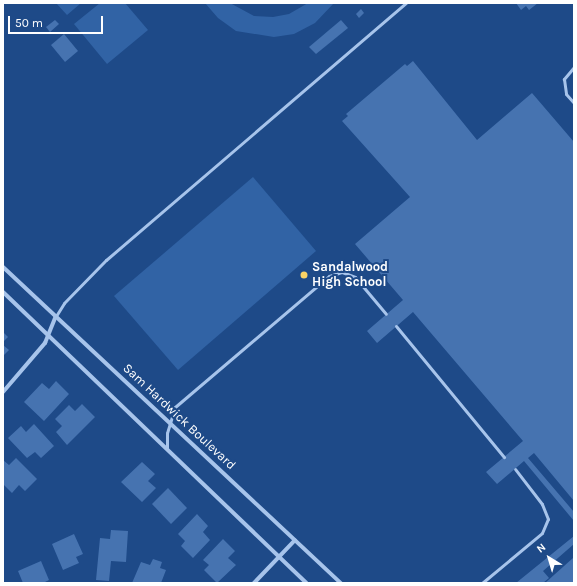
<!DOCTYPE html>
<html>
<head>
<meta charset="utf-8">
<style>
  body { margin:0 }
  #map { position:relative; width:577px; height:586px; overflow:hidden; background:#1e4a88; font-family:Karla,sans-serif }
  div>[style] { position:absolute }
  .green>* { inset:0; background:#3163a5 }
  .building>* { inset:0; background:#4673b0 }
  .lane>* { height:3px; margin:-1.5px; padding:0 1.5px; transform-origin:1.5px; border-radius:1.5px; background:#a7c4eb }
  .street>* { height:4px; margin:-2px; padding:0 2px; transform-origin:2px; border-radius:2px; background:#a7c4eb }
  .dots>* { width:11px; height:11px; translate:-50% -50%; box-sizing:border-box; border:2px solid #1e4a88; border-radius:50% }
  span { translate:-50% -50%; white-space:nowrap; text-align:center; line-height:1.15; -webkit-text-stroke:4px #1e4a88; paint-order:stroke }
  .poi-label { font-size:13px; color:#fff; font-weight:700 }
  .left { translate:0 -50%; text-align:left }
  .street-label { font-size:13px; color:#fff }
  .frame { position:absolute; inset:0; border:4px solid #fff; pointer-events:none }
  .north { position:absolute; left:529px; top:538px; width:40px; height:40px; -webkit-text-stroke:3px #1e4a88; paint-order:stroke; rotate:322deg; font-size:11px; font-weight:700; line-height:16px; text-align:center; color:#fff }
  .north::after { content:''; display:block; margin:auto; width:14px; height:18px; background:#fff; clip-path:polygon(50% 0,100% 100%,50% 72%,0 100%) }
  .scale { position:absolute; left:8px; top:16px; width:95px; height:18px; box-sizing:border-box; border:2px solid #fff; border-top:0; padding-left:5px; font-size:12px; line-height:14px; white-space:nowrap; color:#fff; -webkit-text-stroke:3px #1e4a88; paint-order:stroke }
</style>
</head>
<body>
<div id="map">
  <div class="green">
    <i style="clip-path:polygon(56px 3px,81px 3px,67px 15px)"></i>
    <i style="clip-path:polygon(100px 3px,125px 3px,148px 30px,107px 64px,74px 24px)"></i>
    <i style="clip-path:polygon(205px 3px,230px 3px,254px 16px,273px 17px,289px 14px,308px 3px,334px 3px,315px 23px,294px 34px,274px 37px,236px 31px,218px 18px)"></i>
    <i style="clip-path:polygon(253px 177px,316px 251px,178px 370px,114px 296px)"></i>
  </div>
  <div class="building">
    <i style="clip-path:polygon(516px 3px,538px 3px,529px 10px,526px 6px,521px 10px)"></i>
    <i style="clip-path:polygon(361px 9px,364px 13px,359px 18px,356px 14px)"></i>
    <i style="clip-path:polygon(55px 20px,59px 24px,50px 32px,46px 27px)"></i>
    <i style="clip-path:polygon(341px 20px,348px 28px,316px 54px,309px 47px)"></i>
    <i style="clip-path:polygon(64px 34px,78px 51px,65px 62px,51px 45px)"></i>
    <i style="clip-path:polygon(413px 61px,477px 140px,532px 93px,574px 142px,574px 501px,534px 453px,528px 458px,574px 512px,574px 521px,524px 461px,497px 484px,486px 472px,523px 441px,413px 312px,377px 343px,367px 331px,403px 300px,355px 244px,410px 197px,342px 121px,348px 116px,346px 114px,405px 64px,407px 66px)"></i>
    <i style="clip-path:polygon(3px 332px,8px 337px,3px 342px)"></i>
    <i style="clip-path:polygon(3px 345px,9px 350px,3px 356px)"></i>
    <i style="clip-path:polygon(56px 381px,69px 394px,44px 421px,24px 402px,42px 383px,49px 389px)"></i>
    <i style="clip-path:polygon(82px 404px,95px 417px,67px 445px,56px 432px,62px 426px,55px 419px,69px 405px,75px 411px)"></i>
    <i style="clip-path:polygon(34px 424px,54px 446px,41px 458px,35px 452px,27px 458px,8px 438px,21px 426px,26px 432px)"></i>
    <i style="clip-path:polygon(16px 458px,37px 479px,25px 491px,19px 485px,12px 493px,3px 484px,3px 460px,9px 465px)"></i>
    <i style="clip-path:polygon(142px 462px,155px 474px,148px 481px,156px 488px,142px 502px,121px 482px)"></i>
    <i style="clip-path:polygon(168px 488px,187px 508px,171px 524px,152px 504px)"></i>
    <i style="clip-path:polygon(197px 514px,208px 526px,203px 532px,210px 540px,193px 558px,181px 546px,185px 541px,178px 534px)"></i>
    <i style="clip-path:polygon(111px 530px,128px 531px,126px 562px,111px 561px,109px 581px,96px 580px,100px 538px,110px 539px)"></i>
    <i style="clip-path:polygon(74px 534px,83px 554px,76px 557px,79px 563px,63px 570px,52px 544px)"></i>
    <i style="clip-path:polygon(574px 536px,574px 544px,543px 571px,549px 578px,543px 583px,516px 583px)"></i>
    <i style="clip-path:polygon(223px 539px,235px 551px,228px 558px,236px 565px,217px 583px,204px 570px,209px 565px,203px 560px)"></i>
    <i style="clip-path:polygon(573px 558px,574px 583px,545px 583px)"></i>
    <i style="clip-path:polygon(153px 559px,162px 562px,160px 568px,166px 570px,161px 583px,132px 583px,141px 562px,150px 565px)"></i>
    <i style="clip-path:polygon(41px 561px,49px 580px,43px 583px,23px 583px,18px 571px)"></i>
  </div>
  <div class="lane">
    <i style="left:574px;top:67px;width:16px;rotate:130deg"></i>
    <i style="left:564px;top:79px;width:15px;rotate:82deg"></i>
    <i style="left:566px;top:94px;width:12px;rotate:48deg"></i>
    <i style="left:56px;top:316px;width:15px;rotate:-58deg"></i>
    <i style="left:64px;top:303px;width:60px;rotate:-45.7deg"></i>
    <i style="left:106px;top:260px;width:395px;rotate:-40.6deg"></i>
    <i style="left:396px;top:326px;width:170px;rotate:50.5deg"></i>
    <i style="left:167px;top:449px;width:16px;rotate:-90deg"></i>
    <i style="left:167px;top:433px;width:27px;rotate:-73deg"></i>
    <i style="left:175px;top:407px;width:202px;rotate:-40.4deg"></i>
    <i style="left:329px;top:276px;width:14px;rotate:-17deg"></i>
    <i style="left:342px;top:272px;width:14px;rotate:21deg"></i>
    <i style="left:355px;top:277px;width:48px;rotate:50deg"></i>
    <i style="left:482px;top:583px;width:78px;rotate:-39.8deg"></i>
    <i style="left:542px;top:533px;width:15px;rotate:-67deg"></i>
    <i style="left:548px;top:519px;width:16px;rotate:-112deg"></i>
    <i style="left:542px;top:504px;width:44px;rotate:-127.6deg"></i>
  </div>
  <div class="street">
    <i style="left:3px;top:267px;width:463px;rotate:43.1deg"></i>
    <i style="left:3px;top:292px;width:420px;rotate:43.8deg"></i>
    <i style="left:3px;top:392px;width:65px;rotate:-49.4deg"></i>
    <i style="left:45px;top:343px;width:29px;rotate:-68deg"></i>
    <i style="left:254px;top:583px;width:59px;rotate:-46.4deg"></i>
  </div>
  <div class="dots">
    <i style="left:304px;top:275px;background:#fad366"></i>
  </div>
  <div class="poi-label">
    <span class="left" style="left:312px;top:275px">Sandalwood<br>High School</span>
  </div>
  <div class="street-label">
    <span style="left:179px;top:417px;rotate:43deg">Sam Hardwick Boulevard</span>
  </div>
  <div class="frame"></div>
  <div class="north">N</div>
  <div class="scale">50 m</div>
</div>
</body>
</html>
